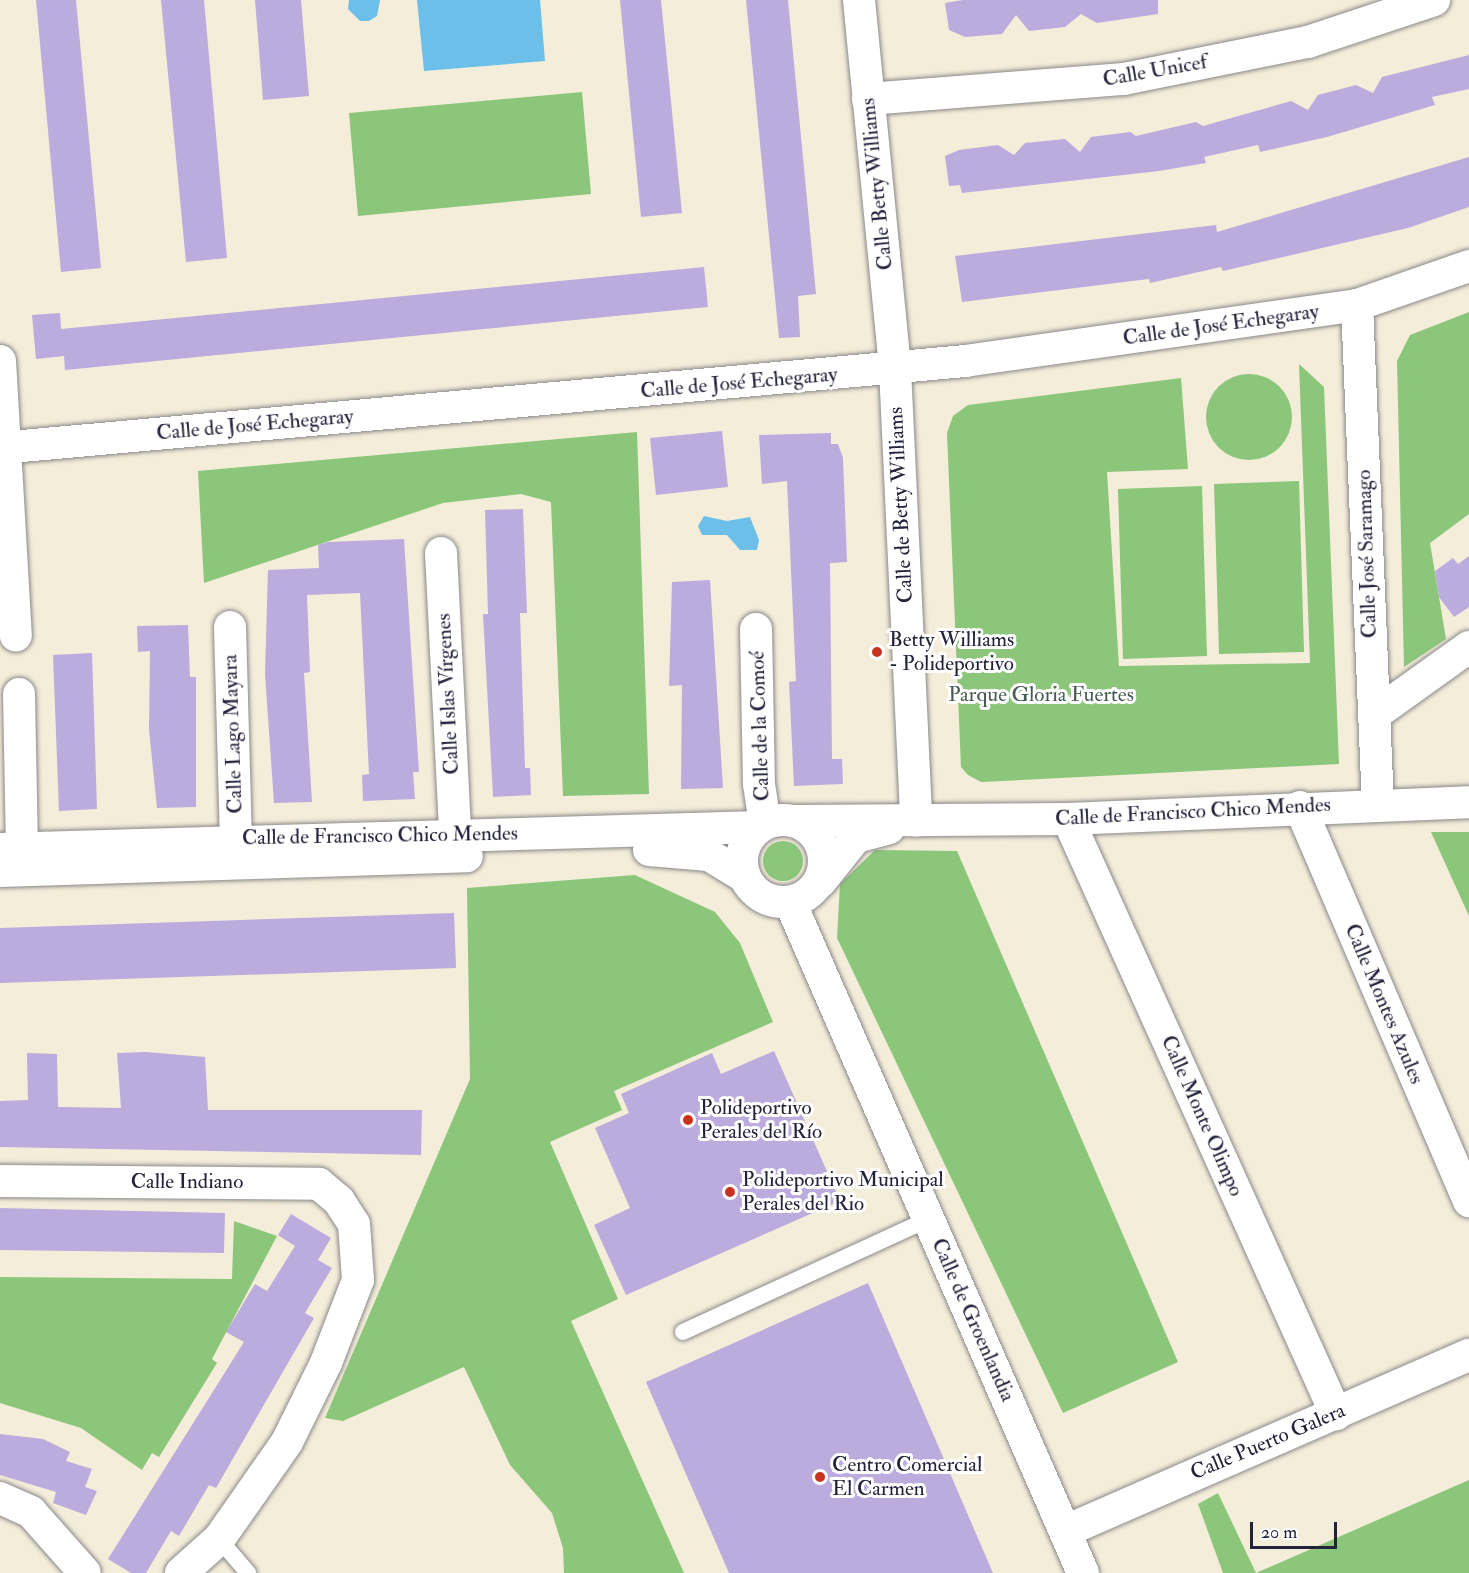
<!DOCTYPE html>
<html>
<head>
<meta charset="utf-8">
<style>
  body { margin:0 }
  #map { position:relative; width:1469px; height:1573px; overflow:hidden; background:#f3edd9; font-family:"IM FELL Double Pica",serif }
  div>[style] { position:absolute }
  .green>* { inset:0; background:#8bc67b }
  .round { border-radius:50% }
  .water>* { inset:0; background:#6cbfe8 }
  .building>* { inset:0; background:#bcacde }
  .roads { filter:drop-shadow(0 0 2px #8a888a) drop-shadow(0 0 2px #8a888a) }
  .lane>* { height:16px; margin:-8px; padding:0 8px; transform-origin:8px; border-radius:8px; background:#fff }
  .street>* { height:32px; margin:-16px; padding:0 16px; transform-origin:16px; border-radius:16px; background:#fff }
  .street>.ring { margin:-16px; padding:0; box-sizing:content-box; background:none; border:32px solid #fff; border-radius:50% }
  .dots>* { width:16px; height:16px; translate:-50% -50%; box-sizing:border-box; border:3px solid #fff; border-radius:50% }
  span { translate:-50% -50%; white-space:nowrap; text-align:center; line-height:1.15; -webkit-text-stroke:6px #fff; paint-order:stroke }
  .street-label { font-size:21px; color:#22223b }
  .poi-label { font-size:21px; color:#22223b }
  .left { translate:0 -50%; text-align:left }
  .park-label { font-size:21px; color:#475b51 }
  .scale { position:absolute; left:1250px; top:1522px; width:87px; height:27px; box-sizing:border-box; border:3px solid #22223b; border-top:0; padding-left:8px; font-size:18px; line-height:21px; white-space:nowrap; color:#22223b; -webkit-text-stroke:4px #fff; paint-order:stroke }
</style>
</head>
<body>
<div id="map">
  <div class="green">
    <i style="clip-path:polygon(582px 92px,591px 194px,358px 216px,349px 113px)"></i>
    <i style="clip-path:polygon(1469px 312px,1469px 514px,1430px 543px,1446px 639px,1404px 667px,1397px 361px,1410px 335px)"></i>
    <i style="clip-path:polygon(1299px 364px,1324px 387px,1339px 764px,981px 782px,968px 775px,961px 767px,947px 433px,953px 416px,968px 405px,1181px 378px,1188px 469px,1107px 472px,1119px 666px,1310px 663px)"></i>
    <i class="round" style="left:1206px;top:374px;width:86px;height:86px"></i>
    <i style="clip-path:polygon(637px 432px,649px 794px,563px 796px,551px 502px,521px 494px,443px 503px,204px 583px,198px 471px)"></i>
    <i style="clip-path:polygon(1299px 481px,1304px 652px,1219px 654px,1214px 484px)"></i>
    <i style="clip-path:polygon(1202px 486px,1207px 656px,1123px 659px,1118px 489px)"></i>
    <i style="clip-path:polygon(1431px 832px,1469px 832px,1469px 916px)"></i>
    <i class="round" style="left:763px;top:841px;width:40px;height:40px"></i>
    <i style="clip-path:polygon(875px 850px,957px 851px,1178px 1362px,1063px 1413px,837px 938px,840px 884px)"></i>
    <i style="clip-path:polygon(635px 875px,715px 912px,740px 943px,773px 1022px,614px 1091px,622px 1110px,550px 1142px,618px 1299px,571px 1321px,684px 1573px,564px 1573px,563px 1548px,552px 1513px,510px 1465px,464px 1367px,343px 1421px,325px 1418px,470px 1079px,467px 888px)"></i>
    <i style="clip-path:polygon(234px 1221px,277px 1236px,212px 1359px,217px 1363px,159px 1457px,152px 1453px,142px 1470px,81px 1428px,0 1403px,0 1277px,232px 1279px)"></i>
    <i style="clip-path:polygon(1469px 1480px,1469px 1573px,1256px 1573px)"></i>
    <i style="clip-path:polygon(1218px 1493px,1256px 1573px,1223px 1573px,1198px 1504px)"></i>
  </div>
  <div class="water">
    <i style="clip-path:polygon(380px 0,377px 16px,369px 21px,360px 21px,348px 9px,349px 0)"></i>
    <i style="clip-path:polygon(417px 0,540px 0,545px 61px,424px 71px)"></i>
    <i style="clip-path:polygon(704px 516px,727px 521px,750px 517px,759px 540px,757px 550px,740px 550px,727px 535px,702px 535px,698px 526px)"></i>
  </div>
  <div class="building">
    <i style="clip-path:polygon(36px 0,76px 0,101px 268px,61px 272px)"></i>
    <i style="clip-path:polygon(161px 0,204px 0,227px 258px,186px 262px)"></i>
    <i style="clip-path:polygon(255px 0,301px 0,309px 96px,263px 100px)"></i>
    <i style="clip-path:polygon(620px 0,661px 0,682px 213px,641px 217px)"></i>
    <i style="clip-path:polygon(746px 0,788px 0,816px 294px,798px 296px,800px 337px,779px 338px)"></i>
    <i style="clip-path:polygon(963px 0,1158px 0,1158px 14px,1097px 23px,1081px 14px,1065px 27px,1029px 31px,1016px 15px,1002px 34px,965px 37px,949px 30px,945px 3px)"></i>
    <i style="clip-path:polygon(1469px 55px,1469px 89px,1432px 97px,1435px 105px,1327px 137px,1260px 152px,1258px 145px,1204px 157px,1206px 163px,1159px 171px,962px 193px,960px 185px,949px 186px,945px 156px,959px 150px,998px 145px,1014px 155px,1025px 143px,1065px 139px,1080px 152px,1091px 137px,1130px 132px,1136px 136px,1196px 122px,1203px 126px,1291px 101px,1308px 110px,1318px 95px,1356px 85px,1373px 93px,1382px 77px)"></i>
    <i style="clip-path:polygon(1469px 157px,1469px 207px,1408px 228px,1223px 271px,1221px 267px,1150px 283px,1149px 279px,962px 302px,955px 256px,1216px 225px,1217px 232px)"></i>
    <i style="clip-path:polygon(704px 267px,708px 307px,65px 370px,64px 356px,36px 359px,32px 315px,60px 313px,61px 329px)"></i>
    <i style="clip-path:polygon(722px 431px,728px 487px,656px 495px,650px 438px)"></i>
    <i style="clip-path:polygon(831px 433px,831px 444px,838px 444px,843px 458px,847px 562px,830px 563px,832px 759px,842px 759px,843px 784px,794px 786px,789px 682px,796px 681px,787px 481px,762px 484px,759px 435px)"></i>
    <i style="clip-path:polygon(523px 509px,527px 613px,520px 613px,525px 768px,530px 768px,531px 795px,493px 797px,483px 614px,488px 614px,485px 510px)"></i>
    <i style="clip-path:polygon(404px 539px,419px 772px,413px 772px,415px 799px,363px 801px,362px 775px,369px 774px,360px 593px,307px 595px,310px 672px,304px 673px,312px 802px,274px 803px,265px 674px,268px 570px,319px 568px,318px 545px,328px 542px)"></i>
    <i style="clip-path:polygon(1469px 556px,1469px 607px,1454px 617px,1439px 597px,1435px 571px,1453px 558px,1458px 564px)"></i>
    <i style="clip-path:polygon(710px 580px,723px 788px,681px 789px,682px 685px,669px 686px,672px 582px)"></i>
    <i style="clip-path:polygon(188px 625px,190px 677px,196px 677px,196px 807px,157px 808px,149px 730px,150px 651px,138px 652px,137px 626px)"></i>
    <i style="clip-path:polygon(92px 653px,97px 809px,59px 811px,53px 655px)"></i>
    <i style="clip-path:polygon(454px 913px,456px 968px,0 983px,0 928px)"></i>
    <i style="clip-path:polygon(774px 1051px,840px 1201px,626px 1295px,594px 1225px,630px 1208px,595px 1128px,629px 1113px,621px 1094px,712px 1053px,721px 1074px)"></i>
    <i style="clip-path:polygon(146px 1052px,205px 1057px,208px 1110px,422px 1110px,421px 1155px,0 1147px,0 1101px,28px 1100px,27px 1053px,57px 1054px,58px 1107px,121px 1108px,117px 1053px)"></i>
    <i style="clip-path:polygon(0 1208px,225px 1213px,224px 1253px,0 1250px)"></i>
    <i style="clip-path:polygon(291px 1214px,331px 1238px,318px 1260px,332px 1268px,305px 1313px,314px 1318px,216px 1488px,209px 1485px,179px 1536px,171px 1531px,146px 1573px,131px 1573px,108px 1559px,244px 1342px,226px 1332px,255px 1284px,267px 1291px,295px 1246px,278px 1235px)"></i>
    <i style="clip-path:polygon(868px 1283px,993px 1573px,729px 1573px,646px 1382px)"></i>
    <i style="clip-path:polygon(0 1434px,43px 1439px,70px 1452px,66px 1461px,92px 1469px,85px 1487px,97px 1491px,86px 1515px,53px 1503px,56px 1492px,0 1475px)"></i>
  </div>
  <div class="roads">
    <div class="lane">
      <i style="left:683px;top:1332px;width:268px;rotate:-24.7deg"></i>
      <i style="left:219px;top:1539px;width:45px;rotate:49.5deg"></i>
    </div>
    <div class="street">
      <i style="left:859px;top:0;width:371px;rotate:84.4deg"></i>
      <i style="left:895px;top:369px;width:452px;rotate:87.3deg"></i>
      <i style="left:868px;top:99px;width:257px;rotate:-4.5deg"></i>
      <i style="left:1124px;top:79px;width:188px;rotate:-11.4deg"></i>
      <i style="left:1308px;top:42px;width:133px;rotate:-18.4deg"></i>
      <i style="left:1357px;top:305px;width:498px;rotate:87.6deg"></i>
      <i style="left:0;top:361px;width:275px;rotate:86.7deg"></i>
      <i style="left:0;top:448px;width:969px;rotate:-5.15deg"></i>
      <i style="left:965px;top:361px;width:396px;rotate:-8.1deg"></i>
      <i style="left:1357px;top:305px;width:119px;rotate:-19.2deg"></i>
      <i style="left:441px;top:553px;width:281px;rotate:87.1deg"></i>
      <i style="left:230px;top:627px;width:213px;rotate:88.4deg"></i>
      <i style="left:756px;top:629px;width:155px;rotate:88.9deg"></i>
      <i style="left:759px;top:784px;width:40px;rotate:81.5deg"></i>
      <i style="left:19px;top:694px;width:154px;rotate:88.9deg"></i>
      <i style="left:1374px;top:715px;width:117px;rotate:-35.6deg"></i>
      <i style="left:1300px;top:807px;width:429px;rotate:66.8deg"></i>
      <i style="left:1068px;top:819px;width:653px;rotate:65.75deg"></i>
      <i class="ring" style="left:742px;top:820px;width:50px;height:50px"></i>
      <i style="left:797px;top:821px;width:271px;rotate:-0.4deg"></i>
      <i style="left:1068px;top:819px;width:401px;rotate:-2.4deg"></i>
      <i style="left:0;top:849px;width:759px;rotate:-1.66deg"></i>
      <i style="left:649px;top:850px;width:60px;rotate:4.8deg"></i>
      <i style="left:709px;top:855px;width:42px;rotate:31.4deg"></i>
      <i style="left:0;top:871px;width:467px;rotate:-1.8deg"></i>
      <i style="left:820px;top:882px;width:58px;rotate:-51.3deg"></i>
      <i style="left:856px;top:837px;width:34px;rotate:-15deg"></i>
      <i style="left:790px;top:902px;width:732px;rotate:66.41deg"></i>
      <i style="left:0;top:1181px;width:319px;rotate:0.5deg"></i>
      <i style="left:319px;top:1184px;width:26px;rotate:40deg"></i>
      <i style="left:339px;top:1201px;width:27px;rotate:57deg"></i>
      <i style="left:354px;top:1224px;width:56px;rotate:85.9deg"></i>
      <i style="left:358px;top:1280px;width:89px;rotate:111.1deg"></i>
      <i style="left:326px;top:1363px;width:88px;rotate:116.3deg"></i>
      <i style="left:287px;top:1442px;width:118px;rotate:125deg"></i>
      <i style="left:219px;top:1539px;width:51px;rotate:138.2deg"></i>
      <i style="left:0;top:1498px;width:34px;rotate:24deg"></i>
      <i style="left:31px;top:1512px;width:81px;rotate:48.5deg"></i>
      <i style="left:1068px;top:1530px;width:438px;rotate:-23.6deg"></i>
    </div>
  </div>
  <div class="dots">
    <i style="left:877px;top:652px;background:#c8321e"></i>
    <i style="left:688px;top:1120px;background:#c8321e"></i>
    <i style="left:730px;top:1192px;background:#c8321e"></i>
    <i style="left:820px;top:1477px;background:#c8321e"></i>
  </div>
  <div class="street-label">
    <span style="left:1155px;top:71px;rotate:-10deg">Calle Unicef</span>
    <span style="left:877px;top:184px;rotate:-96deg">Calle Betty Williams</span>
    <span style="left:1221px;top:325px;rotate:-8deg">Calle de José Echegaray</span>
    <span style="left:739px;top:383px;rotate:-5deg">Calle de José Echegaray</span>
    <span style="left:255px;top:425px;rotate:-5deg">Calle de José Echegaray</span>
    <span style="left:901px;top:505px;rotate:-93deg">Calle de Betty Williams</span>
    <span style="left:1367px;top:554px;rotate:-92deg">Calle José Saramago</span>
    <span style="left:448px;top:694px;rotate:-93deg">Calle Islas Vírgenes</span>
    <span style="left:760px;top:726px;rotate:-92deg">Calle de la Comoé</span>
    <span style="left:233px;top:734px;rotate:-92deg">Calle Lago Mayara</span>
    <span style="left:1193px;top:812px;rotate:-3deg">Calle de Francisco Chico Mendes</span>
    <span style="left:380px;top:836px;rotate:-1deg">Calle de Francisco Chico Mendes</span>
    <span style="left:1384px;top:1004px;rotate:67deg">Calle Montes Azules</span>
    <span style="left:1202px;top:1116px;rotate:66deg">Calle Monte Olimpo</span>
    <span style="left:187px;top:1182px">Calle Indiano</span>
    <span style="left:973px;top:1320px;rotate:66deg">Calle de Groenlandia</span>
    <span style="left:1268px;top:1442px;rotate:-23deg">Calle Puerto Galera</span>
  </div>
  <div class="poi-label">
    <span class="left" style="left:889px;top:652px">Betty Williams<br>- Polideportivo</span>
    <span class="left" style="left:700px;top:1120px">Polideportivo<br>Perales del Río</span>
    <span class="left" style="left:742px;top:1192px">Polideportivo Municipal<br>Perales del Rio</span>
    <span class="left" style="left:832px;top:1477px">Centro Comercial<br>El Carmen</span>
  </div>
  <div class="park-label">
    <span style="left:1041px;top:695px">Parque Gloria Fuertes</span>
  </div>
  <div class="scale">20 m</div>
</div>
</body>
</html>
